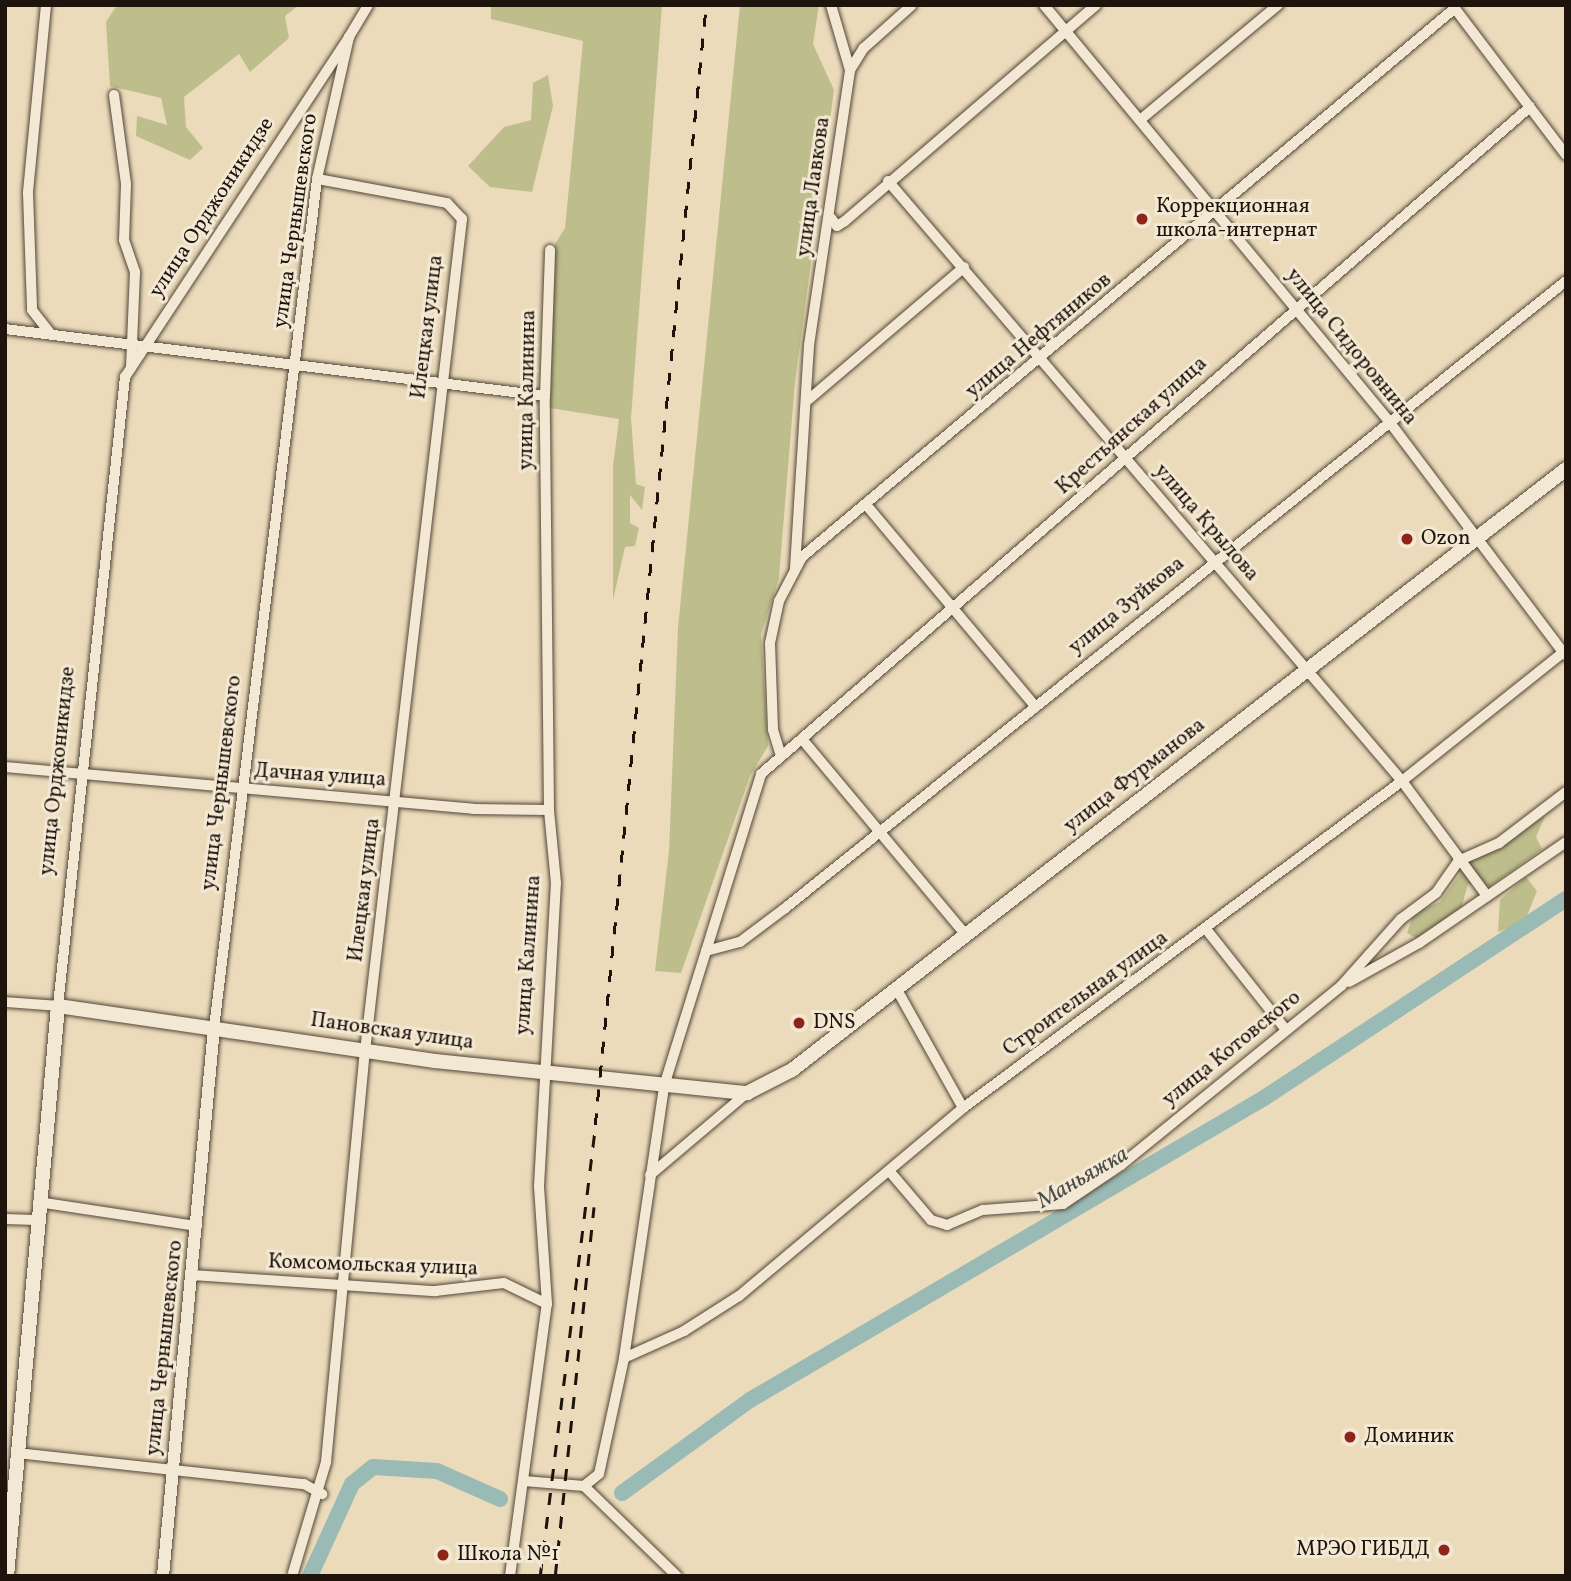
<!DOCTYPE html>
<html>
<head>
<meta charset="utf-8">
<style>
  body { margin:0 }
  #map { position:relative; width:1571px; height:1581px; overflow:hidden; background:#ecdbbb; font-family:Vollkorn,serif }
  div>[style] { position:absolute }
  .green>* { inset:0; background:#bebe8c }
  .river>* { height:16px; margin:-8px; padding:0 8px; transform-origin:8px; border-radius:8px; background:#99bab5 }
  .roads { filter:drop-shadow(0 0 2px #524638) drop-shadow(0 0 2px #524638) }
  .minor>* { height:10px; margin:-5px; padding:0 5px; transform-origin:5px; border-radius:5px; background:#f3e8d3 }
  .tertiary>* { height:12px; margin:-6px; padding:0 6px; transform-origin:6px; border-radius:6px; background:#f3e8d3 }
  .secondary>* { height:14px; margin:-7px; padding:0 7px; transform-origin:7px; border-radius:7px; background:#f3e8d3 }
  .rail>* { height:2.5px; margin-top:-1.25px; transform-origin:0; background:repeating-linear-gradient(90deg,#1f140c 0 12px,transparent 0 24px) }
  .dots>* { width:19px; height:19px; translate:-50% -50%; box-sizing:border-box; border:4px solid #f3e8d3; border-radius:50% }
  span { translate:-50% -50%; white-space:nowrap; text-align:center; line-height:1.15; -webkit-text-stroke:6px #f3e8d3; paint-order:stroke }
  .street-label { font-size:21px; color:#1f140c }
  .poi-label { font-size:21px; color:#1f140c }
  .left { translate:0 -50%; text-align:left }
  .right { translate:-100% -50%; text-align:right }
  .water-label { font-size:23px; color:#4a4e47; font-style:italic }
  .frame { position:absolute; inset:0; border:7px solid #1f140c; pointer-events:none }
</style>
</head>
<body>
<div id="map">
  <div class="green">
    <i style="clip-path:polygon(117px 5px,299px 5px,285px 16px,289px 38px,250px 72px,239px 54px,184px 97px,186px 127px,203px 148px,190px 160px,136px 136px,137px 116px,167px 125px,161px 98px,110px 86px,106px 22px)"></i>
    <i style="clip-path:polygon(491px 5px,662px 5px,631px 418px,636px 484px,645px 487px,642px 510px,630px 495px,630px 523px,639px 528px,635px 546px,625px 547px,613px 600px,613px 466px,619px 419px,550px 408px,555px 244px,565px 228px,583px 41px,491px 19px)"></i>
    <i style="clip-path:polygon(740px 5px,819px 5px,813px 44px,834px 90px,795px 382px,779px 578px,761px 634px,768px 746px,750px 776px,681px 973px,655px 971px,669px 851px,678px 628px)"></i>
    <i style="clip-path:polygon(548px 75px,553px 106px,532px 192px,490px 187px,468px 166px,504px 127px,531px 120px,533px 83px)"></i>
    <i style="clip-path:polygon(1545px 816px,1536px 837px,1542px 849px,1490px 886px,1468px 884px,1461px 909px,1434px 931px,1416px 938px,1407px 933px,1414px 913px,1440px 902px,1469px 862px)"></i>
    <i style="clip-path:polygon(1526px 877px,1537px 891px,1524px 923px,1498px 932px,1500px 900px)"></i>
  </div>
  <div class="river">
    <i style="left:622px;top:1493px;width:158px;rotate:-36deg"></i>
    <i style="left:750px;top:1400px;width:596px;rotate:-30.44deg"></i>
    <i style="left:1264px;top:1098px;width:362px;rotate:-33.4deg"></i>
    <i style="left:310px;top:1576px;width:101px;rotate:-65.5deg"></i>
    <i style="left:352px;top:1484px;width:27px;rotate:-39deg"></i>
    <i style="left:373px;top:1467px;width:64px;rotate:3.6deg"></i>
    <i style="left:437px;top:1471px;width:69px;rotate:24deg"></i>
  </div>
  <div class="roads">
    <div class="minor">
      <i style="left:46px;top:5px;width:189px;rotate:95.5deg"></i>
      <i style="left:28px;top:193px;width:117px;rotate:88deg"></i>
      <i style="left:32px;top:310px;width:29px;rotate:52deg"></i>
      <i style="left:831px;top:5px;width:68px;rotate:73.7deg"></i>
      <i style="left:1044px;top:5px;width:539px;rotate:50.34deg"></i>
      <i style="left:1388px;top:420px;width:294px;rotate:53deg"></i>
      <i style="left:1453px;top:6px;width:187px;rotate:52.8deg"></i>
      <i style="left:114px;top:95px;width:90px;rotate:82.3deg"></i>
      <i style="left:126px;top:184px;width:56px;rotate:92deg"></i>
      <i style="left:124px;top:240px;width:34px;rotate:71deg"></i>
      <i style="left:135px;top:272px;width:96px;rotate:92.4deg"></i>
      <i style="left:1140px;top:120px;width:180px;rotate:-39.8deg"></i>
      <i style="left:888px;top:181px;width:790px;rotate:49.41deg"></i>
      <i style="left:1402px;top:781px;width:143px;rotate:53.5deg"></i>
      <i style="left:831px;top:218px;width:10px;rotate:53deg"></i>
      <i style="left:837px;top:226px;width:9px;rotate:-32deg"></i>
      <i style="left:845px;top:221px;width:331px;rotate:-40.7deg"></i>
      <i style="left:5px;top:329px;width:544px;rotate:7.07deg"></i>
      <i style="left:808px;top:400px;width:205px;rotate:-40.4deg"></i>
      <i style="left:868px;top:507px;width:258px;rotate:50deg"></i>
      <i style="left:795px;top:568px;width:223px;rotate:-86.4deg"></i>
      <i style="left:809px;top:345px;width:278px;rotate:-81.5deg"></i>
      <i style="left:850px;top:70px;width:26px;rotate:-58deg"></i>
      <i style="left:864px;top:48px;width:64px;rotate:-41.9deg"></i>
      <i style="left:802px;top:739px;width:254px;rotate:50.1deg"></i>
      <i style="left:781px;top:756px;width:28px;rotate:-107deg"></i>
      <i style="left:773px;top:729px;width:86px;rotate:-92deg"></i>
      <i style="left:770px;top:643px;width:43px;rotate:-77.9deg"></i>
      <i style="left:779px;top:601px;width:50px;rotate:-62.4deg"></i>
      <i style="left:802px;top:557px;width:853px;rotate:-40.05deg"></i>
      <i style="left:5px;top:767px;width:470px;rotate:5.1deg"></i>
      <i style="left:473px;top:809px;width:76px;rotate:0.8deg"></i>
      <i style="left:1206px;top:929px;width:129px;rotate:51.6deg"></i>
      <i style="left:706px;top:951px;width:35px;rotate:-15deg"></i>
      <i style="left:740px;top:942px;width:55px;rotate:-36.9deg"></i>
      <i style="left:784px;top:909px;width:1003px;rotate:-38.77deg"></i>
      <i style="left:1349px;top:982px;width:80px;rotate:-29.1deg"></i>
      <i style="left:1419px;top:943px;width:178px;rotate:-34.5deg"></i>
      <i style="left:896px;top:988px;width:137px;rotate:60.8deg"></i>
      <i style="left:5px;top:1002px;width:53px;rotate:4.3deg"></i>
      <i style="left:58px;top:1006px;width:633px;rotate:-83.92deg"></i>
      <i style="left:125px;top:377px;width:407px;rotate:-56.6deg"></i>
      <i style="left:214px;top:1028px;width:855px;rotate:-83.08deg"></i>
      <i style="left:317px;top:179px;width:146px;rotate:-77.3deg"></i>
      <i style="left:349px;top:37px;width:37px;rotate:-59deg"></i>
      <i style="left:891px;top:1173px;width:62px;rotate:49.6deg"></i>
      <i style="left:931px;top:1220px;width:17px;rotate:17deg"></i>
      <i style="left:947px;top:1225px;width:39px;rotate:-23deg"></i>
      <i style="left:983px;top:1210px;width:80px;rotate:-4.3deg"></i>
      <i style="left:1063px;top:1204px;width:70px;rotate:-33.9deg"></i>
      <i style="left:1121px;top:1165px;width:284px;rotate:-39.1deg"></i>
      <i style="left:1341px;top:986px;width:90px;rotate:-48.2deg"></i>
      <i style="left:1401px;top:919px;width:44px;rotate:-36.6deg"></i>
      <i style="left:1436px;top:893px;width:39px;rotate:-55deg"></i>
      <i style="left:1458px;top:861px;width:45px;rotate:-23.7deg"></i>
      <i style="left:1499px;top:843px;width:84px;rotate:-37.3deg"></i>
      <i style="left:650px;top:1175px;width:127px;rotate:-40.2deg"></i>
      <i style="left:38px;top:1202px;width:161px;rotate:8.6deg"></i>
      <i style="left:5px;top:1219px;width:31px;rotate:2deg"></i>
      <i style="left:192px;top:1275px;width:244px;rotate:3.8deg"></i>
      <i style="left:435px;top:1291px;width:69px;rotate:-6.6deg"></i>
      <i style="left:504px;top:1283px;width:48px;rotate:26deg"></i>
      <i style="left:624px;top:1358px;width:66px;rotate:-24.2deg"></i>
      <i style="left:684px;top:1331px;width:65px;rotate:-32.5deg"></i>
      <i style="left:739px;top:1296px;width:292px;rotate:-40deg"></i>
      <i style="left:963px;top:1108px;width:547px;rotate:-36.68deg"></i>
      <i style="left:1402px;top:781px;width:210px;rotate:-38.6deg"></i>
      <i style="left:17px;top:1453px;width:289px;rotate:6.2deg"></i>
      <i style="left:304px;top:1484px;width:21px;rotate:29deg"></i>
      <i style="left:524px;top:1481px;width:60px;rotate:4.8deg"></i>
      <i style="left:584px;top:1486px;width:19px;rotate:-39deg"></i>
      <i style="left:599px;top:1474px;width:119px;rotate:-77.8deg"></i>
      <i style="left:624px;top:1358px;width:275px;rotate:-81.6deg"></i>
      <i style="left:664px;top:1086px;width:327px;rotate:-72.7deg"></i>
      <i style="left:761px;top:774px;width:1018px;rotate:-40.94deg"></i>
      <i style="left:584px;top:1486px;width:129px;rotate:44.1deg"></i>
      <i style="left:293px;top:1573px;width:116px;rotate:-73.4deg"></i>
      <i style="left:326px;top:1462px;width:413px;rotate:-84.6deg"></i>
      <i style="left:365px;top:1051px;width:838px;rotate:-83.35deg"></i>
      <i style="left:462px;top:219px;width:22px;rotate:-133deg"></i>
      <i style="left:447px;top:203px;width:132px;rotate:-169.5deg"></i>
      <i style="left:510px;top:1576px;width:275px;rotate:-82.3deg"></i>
      <i style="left:547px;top:1304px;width:118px;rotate:-93.9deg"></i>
      <i style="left:539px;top:1186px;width:303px;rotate:-86.8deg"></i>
      <i style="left:556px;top:883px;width:73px;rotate:-95.5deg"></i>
      <i style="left:549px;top:810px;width:414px;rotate:-90.6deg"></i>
      <i style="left:545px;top:396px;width:146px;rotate:-88deg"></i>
    </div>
    <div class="tertiary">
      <i style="left:163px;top:1576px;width:550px;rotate:-84.68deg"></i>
    </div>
    <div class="secondary">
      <i style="left:7px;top:1576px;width:572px;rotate:-84.89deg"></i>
      <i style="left:58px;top:1006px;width:381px;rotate:8.3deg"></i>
      <i style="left:435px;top:1061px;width:314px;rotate:5.9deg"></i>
      <i style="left:747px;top:1093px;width:51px;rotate:-27.1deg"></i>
      <i style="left:792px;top:1070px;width:980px;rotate:-37.83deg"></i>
    </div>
  </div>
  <div class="rail">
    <i style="left:540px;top:1576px;width:454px;rotate:-83deg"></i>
    <i style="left:595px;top:1125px;width:1125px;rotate:-84.34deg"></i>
    <i style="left:555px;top:1576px;width:371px;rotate:-84deg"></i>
  </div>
  <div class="dots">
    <i style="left:1142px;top:219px;background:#8f2418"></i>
    <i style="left:1407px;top:539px;background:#8f2418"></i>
    <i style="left:799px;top:1023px;background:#8f2418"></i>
    <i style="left:1350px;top:1437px;background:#8f2418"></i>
    <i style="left:1444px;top:1550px;background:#8f2418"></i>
    <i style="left:443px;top:1555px;background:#8f2418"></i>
  </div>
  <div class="street-label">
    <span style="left:814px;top:187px;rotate:-82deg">улица Лавкова</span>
    <span style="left:212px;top:208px;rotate:-57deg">улица Орджоникидзе</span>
    <span style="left:296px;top:221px;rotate:-82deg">улица Чернышевского</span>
    <span style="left:428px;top:327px;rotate:-83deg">Илецкая улица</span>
    <span style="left:1039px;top:336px;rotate:-40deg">улица Нефтяников</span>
    <span style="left:1351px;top:347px;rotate:51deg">улица Сидоровнина</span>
    <span style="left:528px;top:390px;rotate:-89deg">улица Калинина</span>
    <span style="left:1132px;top:426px;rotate:-42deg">Крестьянская улица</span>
    <span style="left:1206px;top:523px;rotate:49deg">улица Крылова</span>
    <span style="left:1127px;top:606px;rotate:-39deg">улица Зуйкова</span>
    <span style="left:58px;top:771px;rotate:-84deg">улица Орджоникидзе</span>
    <span style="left:320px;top:776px;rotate:4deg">Дачная улица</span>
    <span style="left:1135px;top:776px;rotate:-38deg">улица Фурманова</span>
    <span style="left:222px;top:783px;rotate:-83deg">улица Чернышевского</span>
    <span style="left:365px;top:890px;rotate:-83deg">Илецкая улица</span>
    <span style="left:529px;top:955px;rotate:-86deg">улица Калинина</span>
    <span style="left:1086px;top:994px;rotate:-36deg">Строительная улица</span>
    <span style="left:392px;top:1032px;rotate:8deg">Пановская улица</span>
    <span style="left:1232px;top:1049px;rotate:-39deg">улица Котовского</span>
    <span style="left:373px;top:1266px;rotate:2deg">Комсомольская улица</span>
    <span style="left:165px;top:1348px;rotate:-84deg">улица Чернышевского</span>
  </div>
  <div class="poi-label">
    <span class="left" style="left:1156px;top:219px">Коррекционная<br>школа-интернат</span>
    <span class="left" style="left:1421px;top:539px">Ozon</span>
    <span class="left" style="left:813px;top:1023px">DNS</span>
    <span class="left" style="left:1364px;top:1437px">Доминик</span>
    <span class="right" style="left:1430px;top:1550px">МРЭО ГИБДД</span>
    <span class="left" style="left:457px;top:1555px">Школа №1</span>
  </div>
  <div class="water-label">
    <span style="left:1083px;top:1178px;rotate:-30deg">Маньяжка</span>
  </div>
  <div class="frame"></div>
</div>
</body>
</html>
